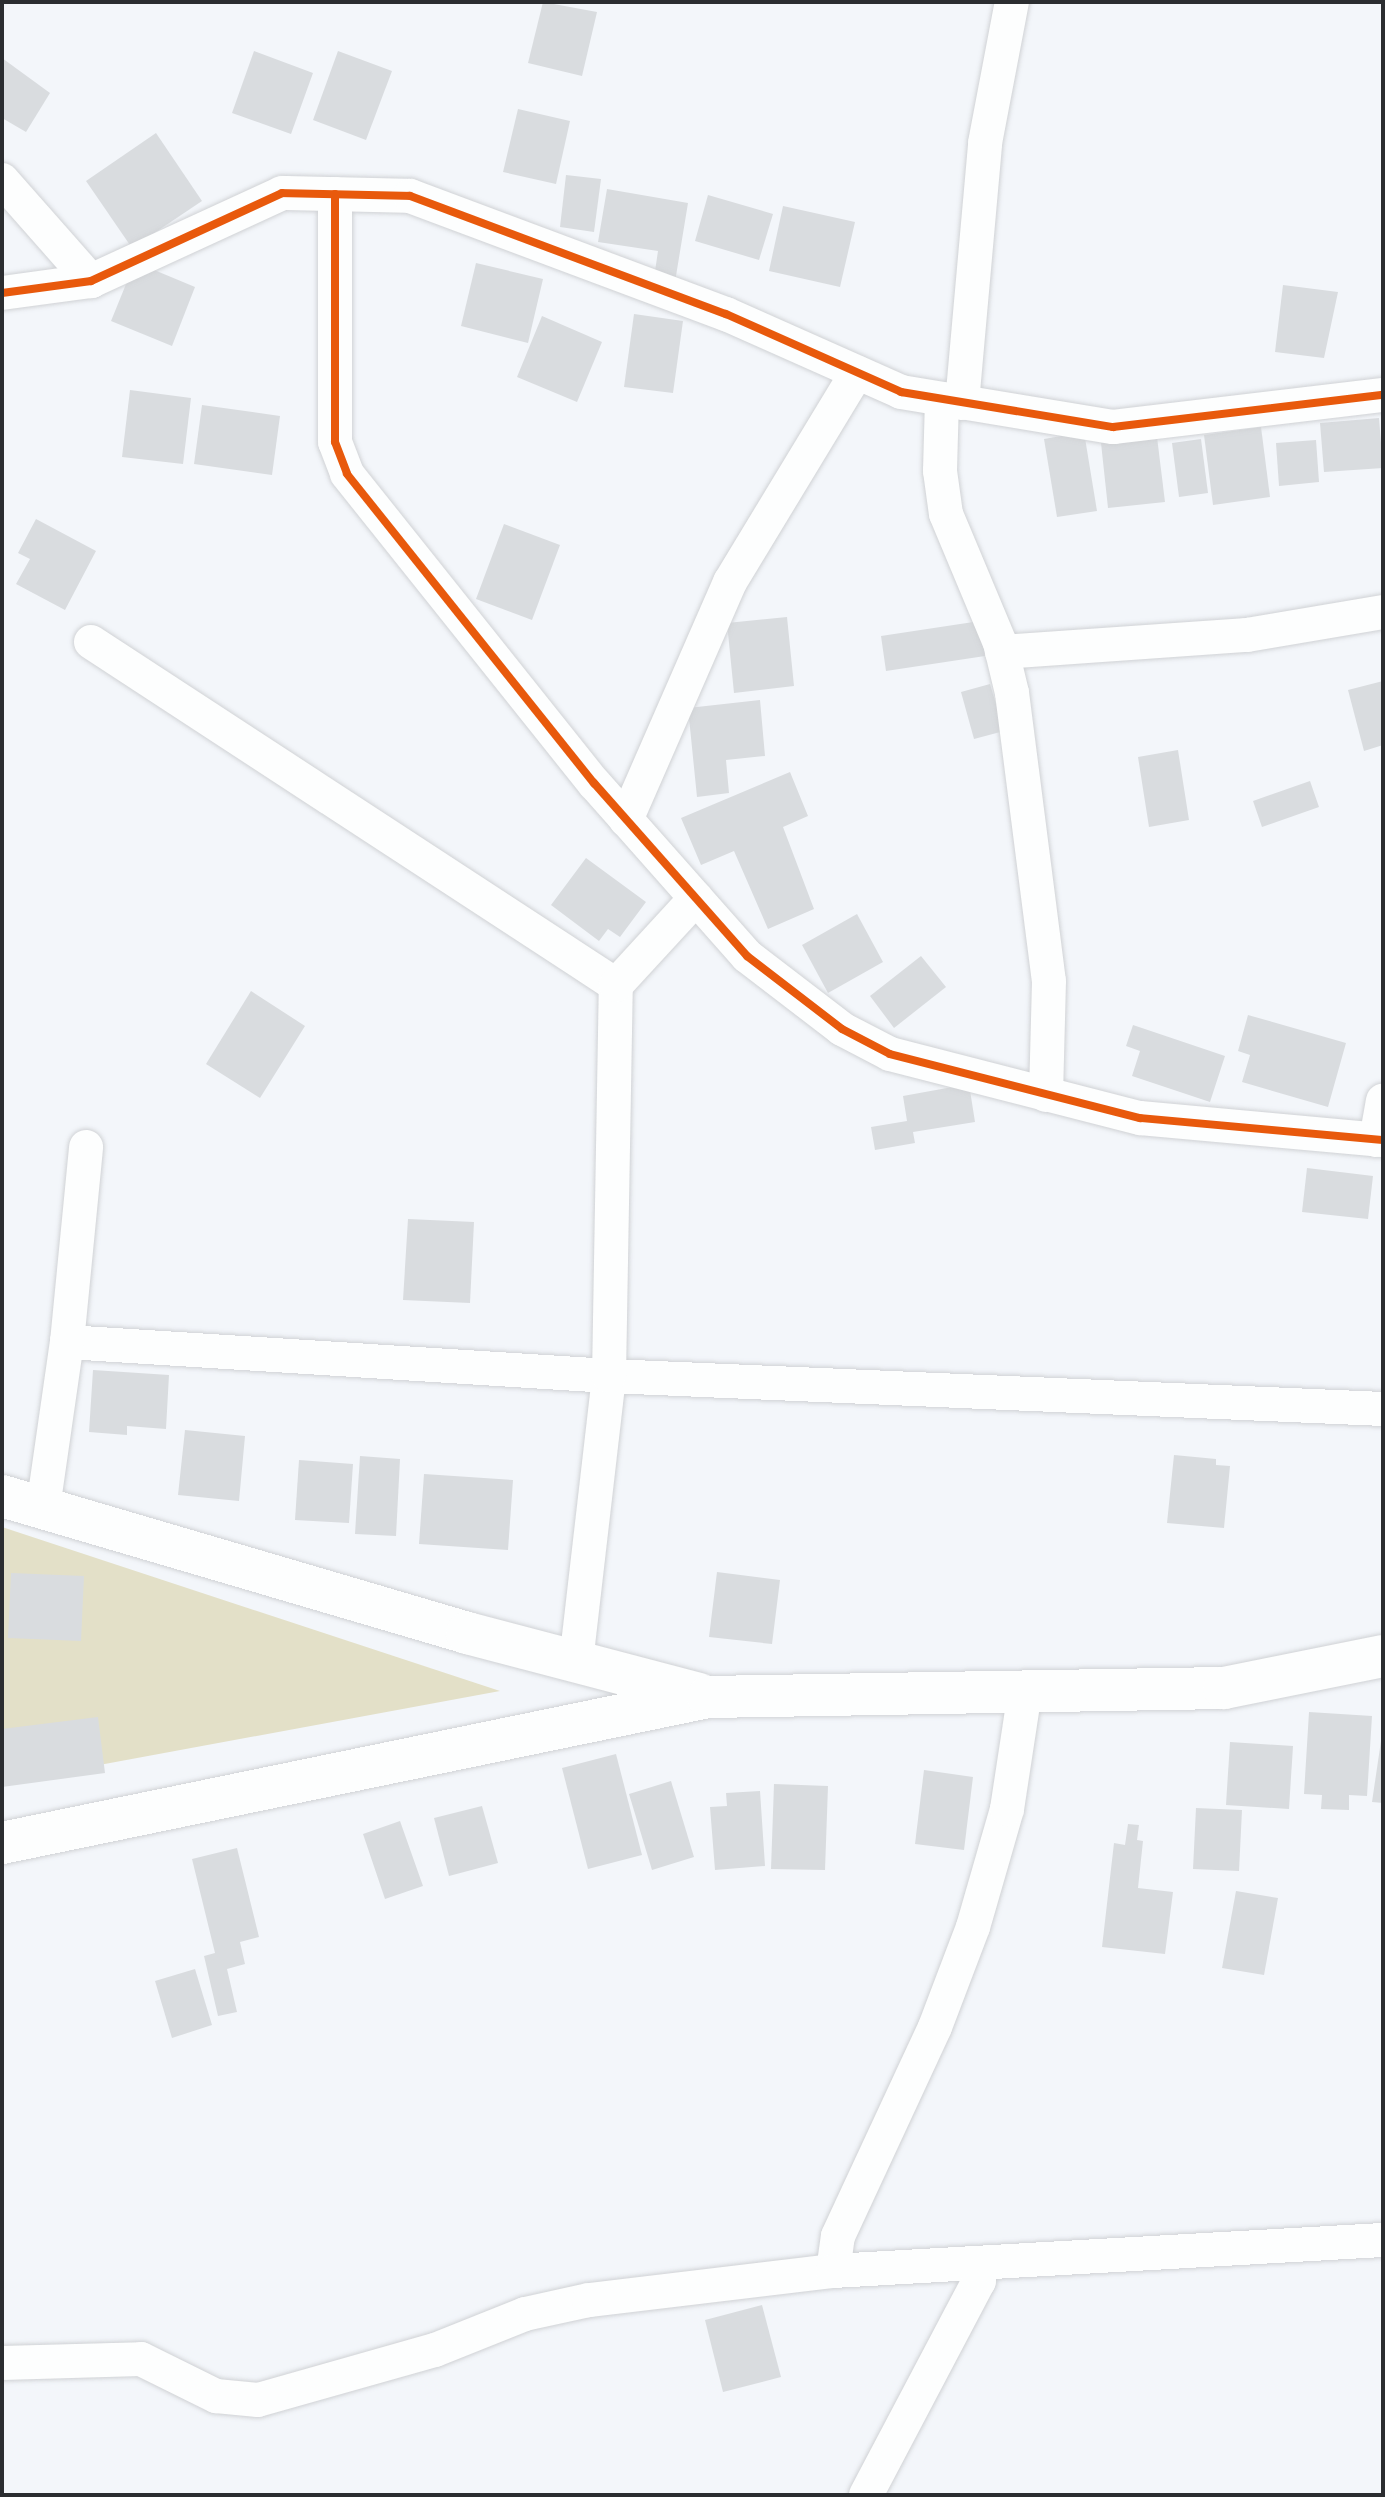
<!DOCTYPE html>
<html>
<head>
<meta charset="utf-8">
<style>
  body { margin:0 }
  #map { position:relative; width:1385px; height:2497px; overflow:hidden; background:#f3f6fa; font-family:Karla,sans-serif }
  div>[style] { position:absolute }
  .green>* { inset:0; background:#e3e0c8 }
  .building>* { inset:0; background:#d9dcdf }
  .roads { filter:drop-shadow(0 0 2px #d0d2d5) drop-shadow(0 0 2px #d0d2d5) }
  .minor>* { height:34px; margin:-17px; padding:0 17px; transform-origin:17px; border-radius:17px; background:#fdfefe }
  .tertiary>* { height:42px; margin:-21px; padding:0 21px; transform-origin:21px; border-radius:21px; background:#fdfefe }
  .cycleway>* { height:8px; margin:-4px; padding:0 4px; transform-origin:4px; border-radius:4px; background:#e8590c }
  span { translate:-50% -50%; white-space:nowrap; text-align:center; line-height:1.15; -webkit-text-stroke:7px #fff; paint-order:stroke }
  .frame { position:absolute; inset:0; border:4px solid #2b2d30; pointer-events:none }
</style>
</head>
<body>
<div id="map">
  <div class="green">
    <i style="clip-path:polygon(2px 1527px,500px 1691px,2px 1783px)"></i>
  </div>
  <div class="building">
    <i style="clip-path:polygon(543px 2px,597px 12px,582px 76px,528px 63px)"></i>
    <i style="clip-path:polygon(254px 51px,313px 73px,291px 134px,232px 113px)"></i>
    <i style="clip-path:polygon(338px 51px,392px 71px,366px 140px,313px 120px)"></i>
    <i style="clip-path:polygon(2px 58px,50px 93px,26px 132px,2px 118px)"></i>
    <i style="clip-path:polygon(518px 109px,570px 121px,556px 184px,503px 172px)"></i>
    <i style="clip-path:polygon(156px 133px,202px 201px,132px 248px,86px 181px)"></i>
    <i style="clip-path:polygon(566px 175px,601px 179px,594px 232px,560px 227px)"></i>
    <i style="clip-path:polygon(607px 189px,688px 203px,675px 282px,654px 278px,658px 251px,598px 242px)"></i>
    <i style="clip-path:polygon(708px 195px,773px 214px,759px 260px,695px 241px)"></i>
    <i style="clip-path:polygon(783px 206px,855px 222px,840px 287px,769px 271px)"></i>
    <i style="clip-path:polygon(135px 262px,195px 287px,172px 346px,111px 321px)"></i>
    <i style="clip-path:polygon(476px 263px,543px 279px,528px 343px,461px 326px)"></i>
    <i style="clip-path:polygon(1283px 285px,1338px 292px,1324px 358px,1275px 352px)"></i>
    <i style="clip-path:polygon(634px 314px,683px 321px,673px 393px,624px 387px)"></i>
    <i style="clip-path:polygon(542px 316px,602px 342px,577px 402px,517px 377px)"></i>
    <i style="clip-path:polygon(130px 390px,191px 398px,183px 464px,122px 457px)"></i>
    <i style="clip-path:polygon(202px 405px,280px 416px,272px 475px,194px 464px)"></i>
    <i style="clip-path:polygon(1379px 418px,1383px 468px,1324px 472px,1320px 423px)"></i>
    <i style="clip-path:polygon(1261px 427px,1270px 497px,1213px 505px,1204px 435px)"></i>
    <i style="clip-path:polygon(1084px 432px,1097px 511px,1057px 517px,1044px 439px)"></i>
    <i style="clip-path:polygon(1157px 437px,1165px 502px,1108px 508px,1101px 443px)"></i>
    <i style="clip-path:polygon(1201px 439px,1208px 493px,1179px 497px,1172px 443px)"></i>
    <i style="clip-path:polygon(1316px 440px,1319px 482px,1279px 486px,1276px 443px)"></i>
    <i style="clip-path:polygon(36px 519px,96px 551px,65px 610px,16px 584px,30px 559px,18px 553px)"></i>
    <i style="clip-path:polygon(504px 524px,560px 545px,532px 620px,476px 599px)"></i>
    <i style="clip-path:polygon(787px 617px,794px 686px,734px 693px,727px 623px)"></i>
    <i style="clip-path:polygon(980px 621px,985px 656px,886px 671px,881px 636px)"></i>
    <i style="clip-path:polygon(1383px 681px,1383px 745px,1364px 751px,1348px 690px)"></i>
    <i style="clip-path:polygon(990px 684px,1004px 731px,974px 739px,961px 692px)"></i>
    <i style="clip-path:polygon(760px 700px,765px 756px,726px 760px,729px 793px,697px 797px,688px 708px)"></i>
    <i style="clip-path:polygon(1178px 750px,1189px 820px,1149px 827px,1138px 757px)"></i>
    <i style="clip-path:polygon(790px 772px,808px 816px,783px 827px,814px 909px,768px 929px,734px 851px,701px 865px,681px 818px)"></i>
    <i style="clip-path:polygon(1310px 781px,1319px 807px,1262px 827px,1253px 801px)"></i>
    <i style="clip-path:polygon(586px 858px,646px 902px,620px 937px,608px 929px,599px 941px,551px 905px)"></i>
    <i style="clip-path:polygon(857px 914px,883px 962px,828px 993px,802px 945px)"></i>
    <i style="clip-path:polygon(921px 956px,946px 987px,894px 1028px,870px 996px)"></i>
    <i style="clip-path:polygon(251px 991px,305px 1026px,260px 1098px,206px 1064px)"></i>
    <i style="clip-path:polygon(1248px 1015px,1346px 1043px,1328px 1107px,1242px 1082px,1250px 1055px,1238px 1051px)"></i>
    <i style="clip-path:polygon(1133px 1025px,1225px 1056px,1210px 1102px,1132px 1076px,1140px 1051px,1126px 1046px)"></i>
    <i style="clip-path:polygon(969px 1084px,975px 1122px,913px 1132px,915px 1143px,875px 1150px,871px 1127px,907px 1121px,903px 1096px)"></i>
    <i style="clip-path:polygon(1307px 1168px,1373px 1176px,1368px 1219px,1302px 1212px)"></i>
    <i style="clip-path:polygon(408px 1219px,474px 1222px,470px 1303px,403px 1300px)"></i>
    <i style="clip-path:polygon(93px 1370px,169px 1375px,166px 1429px,127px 1426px,127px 1435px,89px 1432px)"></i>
    <i style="clip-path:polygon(185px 1430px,245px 1436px,239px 1501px,178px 1495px)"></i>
    <i style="clip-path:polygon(1174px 1455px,1216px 1459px,1216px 1465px,1230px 1466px,1224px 1528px,1167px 1523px)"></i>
    <i style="clip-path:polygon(360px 1456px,400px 1459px,396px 1536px,355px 1534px)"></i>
    <i style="clip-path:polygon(299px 1460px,353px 1464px,349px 1523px,295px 1520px)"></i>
    <i style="clip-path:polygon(424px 1474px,513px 1480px,508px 1550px,419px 1544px)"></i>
    <i style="clip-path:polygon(717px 1572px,780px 1580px,772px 1644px,709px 1637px)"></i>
    <i style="clip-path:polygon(11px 1573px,84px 1576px,81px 1641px,8px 1638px)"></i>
    <i style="clip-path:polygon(1309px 1712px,1372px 1716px,1367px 1796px,1349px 1795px,1349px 1810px,1321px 1809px,1322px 1795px,1304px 1794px)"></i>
    <i style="clip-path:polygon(98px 1717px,105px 1773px,2px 1787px,2px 1729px)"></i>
    <i style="clip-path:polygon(1381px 1741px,1383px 1741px,1383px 1803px,1372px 1802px)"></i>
    <i style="clip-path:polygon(1230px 1742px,1293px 1746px,1289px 1809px,1226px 1805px)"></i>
    <i style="clip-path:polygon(616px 1754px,642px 1855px,588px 1869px,562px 1768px)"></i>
    <i style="clip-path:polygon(924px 1770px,973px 1777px,964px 1850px,915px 1844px)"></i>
    <i style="clip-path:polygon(671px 1781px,694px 1857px,652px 1870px,629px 1794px)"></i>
    <i style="clip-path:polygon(774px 1784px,828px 1786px,825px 1870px,771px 1869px)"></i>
    <i style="clip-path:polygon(760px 1791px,765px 1866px,715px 1870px,710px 1807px,727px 1806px,726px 1793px)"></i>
    <i style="clip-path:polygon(482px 1806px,498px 1863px,449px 1876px,434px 1818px)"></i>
    <i style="clip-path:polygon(1196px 1808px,1242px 1810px,1239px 1871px,1193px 1869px)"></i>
    <i style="clip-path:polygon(400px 1821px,423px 1886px,385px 1899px,363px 1834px)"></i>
    <i style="clip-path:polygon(1128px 1824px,1139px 1825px,1137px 1840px,1143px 1841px,1138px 1888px,1173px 1892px,1165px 1954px,1102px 1947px,1114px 1843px,1125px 1845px)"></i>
    <i style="clip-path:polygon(237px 1848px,259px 1937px,240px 1942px,245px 1964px,227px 1969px,237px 2012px,218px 2016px,204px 1956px,215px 1953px,192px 1859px)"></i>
    <i style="clip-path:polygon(1236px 1891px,1278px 1898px,1264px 1975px,1222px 1968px)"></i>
    <i style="clip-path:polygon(195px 1969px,212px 2025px,172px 2038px,155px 1981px)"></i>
    <i style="clip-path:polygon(762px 2305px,781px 2377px,723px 2392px,705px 2320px)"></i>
  </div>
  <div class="roads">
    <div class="minor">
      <i style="left:2px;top:180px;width:135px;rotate:48.6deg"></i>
      <i style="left:335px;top:194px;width:248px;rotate:90deg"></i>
      <i style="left:335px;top:442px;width:34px;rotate:69deg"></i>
      <i style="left:347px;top:474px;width:396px;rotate:51.4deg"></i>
      <i style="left:594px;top:783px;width:231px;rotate:48.5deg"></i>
      <i style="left:747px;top:956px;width:120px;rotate:37.5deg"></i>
      <i style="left:842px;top:1029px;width:54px;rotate:27.5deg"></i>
      <i style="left:890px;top:1054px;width:258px;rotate:14.4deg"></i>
      <i style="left:1140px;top:1118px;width:244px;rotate:5.2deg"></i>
      <i style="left:2px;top:293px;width:90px;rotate:-7.7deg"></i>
      <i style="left:91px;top:281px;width:210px;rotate:-24.7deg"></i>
      <i style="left:282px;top:193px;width:128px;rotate:1.3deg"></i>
      <i style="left:410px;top:196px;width:337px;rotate:20.5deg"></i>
      <i style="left:726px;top:314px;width:192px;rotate:24deg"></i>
      <i style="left:901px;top:392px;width:215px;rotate:9.4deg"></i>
      <i style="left:1113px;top:427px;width:272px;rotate:-6.8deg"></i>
      <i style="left:942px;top:399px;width:72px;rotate:91.6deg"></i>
      <i style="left:940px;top:471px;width:43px;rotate:82.1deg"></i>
      <i style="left:946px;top:514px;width:140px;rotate:67.3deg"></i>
      <i style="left:1000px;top:643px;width:51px;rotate:76.5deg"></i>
      <i style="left:1012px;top:693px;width:290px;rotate:82.7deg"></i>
      <i style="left:1049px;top:981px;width:114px;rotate:91.5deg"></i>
      <i style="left:962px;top:403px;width:261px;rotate:-84.9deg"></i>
      <i style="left:985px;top:143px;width:144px;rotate:-79.2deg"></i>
      <i style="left:91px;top:642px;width:627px;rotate:33.16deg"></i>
      <i style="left:1002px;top:652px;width:246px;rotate:-4deg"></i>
      <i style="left:1247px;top:635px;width:138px;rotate:-9.6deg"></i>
      <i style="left:626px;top:820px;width:260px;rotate:-66.4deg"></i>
      <i style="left:730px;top:582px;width:245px;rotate:-58.8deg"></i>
      <i style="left:1376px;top:1140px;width:40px;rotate:-80deg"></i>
      <i style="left:67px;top:1342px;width:543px;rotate:3.59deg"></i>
      <i style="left:609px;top:1376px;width:775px;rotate:2.44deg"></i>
      <i style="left:43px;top:1508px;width:168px;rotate:-81.8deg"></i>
      <i style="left:67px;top:1342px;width:196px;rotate:-84.4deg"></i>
      <i style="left:576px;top:1662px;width:288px;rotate:-83.4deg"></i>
      <i style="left:609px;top:1376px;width:391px;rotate:-89deg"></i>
      <i style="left:616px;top:985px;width:118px;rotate:-47.4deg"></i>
      <i style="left:833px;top:2271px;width:35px;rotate:-82deg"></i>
      <i style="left:838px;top:2236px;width:230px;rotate:-65.1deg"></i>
      <i style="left:935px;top:2027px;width:107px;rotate:-69.2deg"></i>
      <i style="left:973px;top:1927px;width:123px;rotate:-73.9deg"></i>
      <i style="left:1007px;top:1809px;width:119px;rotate:-81.3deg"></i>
      <i style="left:2px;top:2363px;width:139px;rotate:-1.6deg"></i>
      <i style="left:141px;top:2359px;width:84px;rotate:26.3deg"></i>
      <i style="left:216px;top:2396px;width:42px;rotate:5.4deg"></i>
      <i style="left:258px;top:2400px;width:184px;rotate:-15.8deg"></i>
      <i style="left:435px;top:2350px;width:97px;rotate:-21.8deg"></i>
      <i style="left:525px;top:2314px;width:66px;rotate:-12.3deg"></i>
      <i style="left:589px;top:2300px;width:246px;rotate:-6.8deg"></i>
      <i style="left:833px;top:2271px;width:551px;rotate:-3.23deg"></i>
      <i style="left:866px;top:2495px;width:242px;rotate:-62.2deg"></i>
      <i style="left:979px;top:2281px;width:18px;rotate:-93deg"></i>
    </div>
    <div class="tertiary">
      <i style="left:2px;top:1496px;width:485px;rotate:16.4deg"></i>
      <i style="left:467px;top:1633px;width:240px;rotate:14.7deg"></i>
      <i style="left:2px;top:1843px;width:721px;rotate:-11.68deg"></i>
      <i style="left:708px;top:1697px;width:516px;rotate:-1deg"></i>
      <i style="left:1224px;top:1688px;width:162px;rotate:-11.4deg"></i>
    </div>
  </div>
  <div class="cycleway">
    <i style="left:335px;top:194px;width:248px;rotate:90deg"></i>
    <i style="left:335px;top:442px;width:34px;rotate:69deg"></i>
    <i style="left:347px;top:474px;width:396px;rotate:51.4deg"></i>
    <i style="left:594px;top:783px;width:231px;rotate:48.5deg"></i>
    <i style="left:747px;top:956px;width:120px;rotate:37.5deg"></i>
    <i style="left:842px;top:1029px;width:54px;rotate:27.5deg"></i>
    <i style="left:890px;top:1054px;width:258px;rotate:14.4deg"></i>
    <i style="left:1140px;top:1118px;width:244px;rotate:5.2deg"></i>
    <i style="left:2px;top:293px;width:90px;rotate:-7.7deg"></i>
    <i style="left:91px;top:281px;width:210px;rotate:-24.7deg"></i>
    <i style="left:282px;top:193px;width:128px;rotate:1.3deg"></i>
    <i style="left:410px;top:196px;width:337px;rotate:20.5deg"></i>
    <i style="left:726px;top:314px;width:192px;rotate:24deg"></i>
    <i style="left:901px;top:392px;width:215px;rotate:9.4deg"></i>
    <i style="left:1113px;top:427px;width:272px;rotate:-6.8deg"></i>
  </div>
  <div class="frame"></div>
</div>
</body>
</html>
